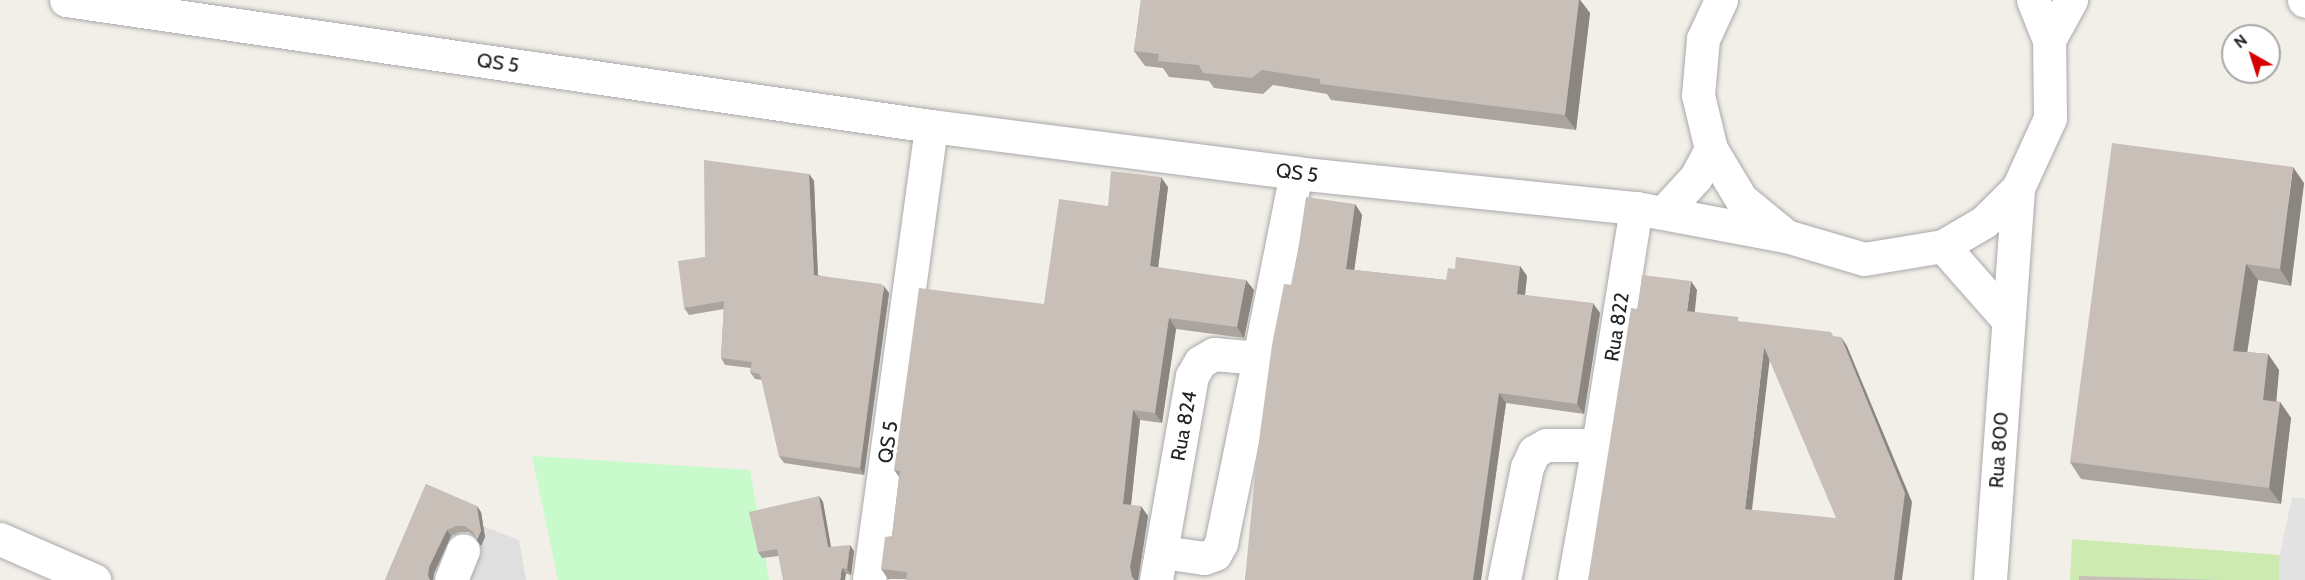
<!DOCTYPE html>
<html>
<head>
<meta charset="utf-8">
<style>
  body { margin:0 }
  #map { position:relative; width:2305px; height:580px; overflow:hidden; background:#f2efe9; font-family:Cabin,sans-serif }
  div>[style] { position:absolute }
  .residential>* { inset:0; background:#e0dfdf }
  .grass>* { inset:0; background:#cdebb0 }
  .park>* { inset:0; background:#c8facc }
  .parking>* { inset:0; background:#e2e2e2 }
  .roads { filter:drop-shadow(0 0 2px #a9a9a9) drop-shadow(0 0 2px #a9a9a9) }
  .minor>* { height:33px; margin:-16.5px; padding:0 16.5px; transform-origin:16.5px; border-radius:16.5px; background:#fff }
  .wall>* { inset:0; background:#aba49e }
  .shaded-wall>* { inset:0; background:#8b8681 }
  .building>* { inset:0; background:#c7bfb8 }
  span { translate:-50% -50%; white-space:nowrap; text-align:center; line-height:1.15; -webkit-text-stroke:6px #fff; paint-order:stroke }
  .street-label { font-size:20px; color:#222 }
  .north { position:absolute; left:2221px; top:24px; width:60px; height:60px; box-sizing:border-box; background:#fff; border:2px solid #a7a7a7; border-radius:50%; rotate:321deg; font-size:16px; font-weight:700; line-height:24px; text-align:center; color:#222 }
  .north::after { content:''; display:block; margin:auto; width:21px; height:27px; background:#d40000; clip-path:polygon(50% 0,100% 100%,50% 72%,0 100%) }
</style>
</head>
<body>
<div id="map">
  <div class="residential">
    <i style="clip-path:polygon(438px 509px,519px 540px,526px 580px,406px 580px)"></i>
  </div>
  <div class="grass">
    <i style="clip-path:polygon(2072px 539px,2280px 555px,2279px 580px,2070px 580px)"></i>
  </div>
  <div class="park">
    <i style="clip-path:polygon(532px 456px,750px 470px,769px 580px,558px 580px)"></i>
  </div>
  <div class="parking">
    <i style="clip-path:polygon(2292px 497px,2305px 499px,2305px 580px,2279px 580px,2280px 555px)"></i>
  </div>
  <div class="roads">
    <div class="minor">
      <i style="left:66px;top:0;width:874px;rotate:8.29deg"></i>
      <i style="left:931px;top:126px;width:368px;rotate:7.3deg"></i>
      <i style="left:1296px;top:173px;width:342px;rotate:5.9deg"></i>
      <i style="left:1636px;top:208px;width:153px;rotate:10.6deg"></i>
      <i style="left:1721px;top:0;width:43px;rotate:114.8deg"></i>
      <i style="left:1703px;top:39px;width:56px;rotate:95.1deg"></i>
      <i style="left:1698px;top:95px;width:56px;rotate:76.5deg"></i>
      <i style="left:1711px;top:149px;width:58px;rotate:59deg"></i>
      <i style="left:1741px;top:199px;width:58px;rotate:39.4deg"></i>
      <i style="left:1786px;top:236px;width:81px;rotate:16.4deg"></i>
      <i style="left:1864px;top:259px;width:80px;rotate:-9.3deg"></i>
      <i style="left:1943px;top:246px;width:48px;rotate:-30.3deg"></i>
      <i style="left:1984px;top:222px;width:48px;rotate:-45deg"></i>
      <i style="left:2018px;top:188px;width:77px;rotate:-65.4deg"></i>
      <i style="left:2050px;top:118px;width:78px;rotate:-90.7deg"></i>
      <i style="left:2049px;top:40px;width:43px;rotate:-111.8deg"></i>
      <i style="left:2304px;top:0;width:1px;rotate:45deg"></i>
      <i style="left:2049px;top:40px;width:46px;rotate:-61.2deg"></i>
      <i style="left:1664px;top:212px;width:47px;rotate:-47.6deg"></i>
      <i style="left:1696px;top:177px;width:32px;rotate:-62deg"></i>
      <i style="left:1943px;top:246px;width:98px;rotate:48.7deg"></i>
      <i style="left:0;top:539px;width:103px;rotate:23.6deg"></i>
      <i style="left:1162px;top:552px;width:42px;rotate:8.1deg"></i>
      <i style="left:1204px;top:558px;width:12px;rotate:-20deg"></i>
      <i style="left:1215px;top:554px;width:13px;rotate:-61deg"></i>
      <i style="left:1221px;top:543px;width:189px;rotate:-78.4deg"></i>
      <i style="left:451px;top:580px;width:32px;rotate:-68deg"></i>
      <i style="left:869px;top:580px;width:458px;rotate:-82.2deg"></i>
      <i style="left:1156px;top:580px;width:207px;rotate:-80deg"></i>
      <i style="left:1192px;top:376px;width:16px;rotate:-60deg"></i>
      <i style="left:1200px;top:362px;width:16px;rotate:-30deg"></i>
      <i style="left:1214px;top:354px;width:45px;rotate:5.1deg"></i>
      <i style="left:1259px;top:358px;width:189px;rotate:-78.7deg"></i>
      <i style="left:1504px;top:580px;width:115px;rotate:-78.5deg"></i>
      <i style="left:1527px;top:467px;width:17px;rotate:-65deg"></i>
      <i style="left:1534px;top:452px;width:14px;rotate:-30deg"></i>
      <i style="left:1546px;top:445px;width:52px"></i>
      <i style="left:1598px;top:445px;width:240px;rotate:-80.9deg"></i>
      <i style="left:1574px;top:580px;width:137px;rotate:-79.9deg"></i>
      <i style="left:1990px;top:580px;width:393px;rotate:-85.9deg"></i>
    </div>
  </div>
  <div class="wall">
    <i style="clip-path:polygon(1141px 0,1580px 0,1590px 13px,1576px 130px,1331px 100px,1327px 94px,1273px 85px,1263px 94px,1214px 88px,1209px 81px,1169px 77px,1163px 68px,1145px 66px,1134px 51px)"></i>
    <i style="clip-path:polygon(809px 174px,814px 181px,818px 275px,889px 293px,864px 475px,784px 463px,779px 456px,762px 380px,755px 379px,750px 372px,751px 368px,725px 365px,721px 358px,724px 309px,689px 315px,684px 308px,705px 257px)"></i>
    <i style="clip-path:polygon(2304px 183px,2291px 286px,2258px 280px,2247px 352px,2268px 354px,2279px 370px,2276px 401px,2280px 402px,2291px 418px,2281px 504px,2081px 479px,2070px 462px)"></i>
    <i style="clip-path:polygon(1168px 187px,1158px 268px,1254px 290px,1244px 338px,1176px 329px,1162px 423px,1140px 420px,1131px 505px,1148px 516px,1138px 580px,888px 579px,881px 569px,892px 536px,899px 477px,894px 470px,1044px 304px)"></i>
    <i style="clip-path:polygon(1355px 204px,1362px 215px,1354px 270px,1446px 280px,1455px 269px,1520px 266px,1527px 276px,1525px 295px,1600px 313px,1584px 414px,1506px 403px,1481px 580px,1245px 580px,1293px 285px)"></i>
    <i style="clip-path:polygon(426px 484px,481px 512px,485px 537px,481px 546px,475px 537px,469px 532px,460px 532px,451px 536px,434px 573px,433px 580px,385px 580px)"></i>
    <i style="clip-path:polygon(819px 496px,823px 502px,831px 547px,854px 551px,851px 575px,779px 556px,762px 558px,758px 552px)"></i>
  </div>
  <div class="shaded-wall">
    <i style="clip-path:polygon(1579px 0,1580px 0,1590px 13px,1576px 130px,1565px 115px)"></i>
    <i style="clip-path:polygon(2293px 167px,2304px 183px,2291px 286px,2280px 269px)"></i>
    <i style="clip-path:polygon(809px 174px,814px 181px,818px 282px,814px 275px)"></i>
    <i style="clip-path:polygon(1161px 177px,1168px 187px,1157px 277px,1150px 266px)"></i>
    <i style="clip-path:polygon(1355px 204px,1362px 215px,1353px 279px,1346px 269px)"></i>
    <i style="clip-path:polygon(2246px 264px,2258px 280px,2245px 367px,2233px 351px)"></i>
    <i style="clip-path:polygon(1520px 266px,1527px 276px,1524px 304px,1517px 294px)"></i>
    <i style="clip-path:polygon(1246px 280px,1254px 290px,1244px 338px,1237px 327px)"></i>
    <i style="clip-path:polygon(1691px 281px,1697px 290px,1694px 320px,1687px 311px)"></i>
    <i style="clip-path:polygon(884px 286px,889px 293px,864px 475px,860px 468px)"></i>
    <i style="clip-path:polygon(1593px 303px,1600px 313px,1584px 414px,1577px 404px)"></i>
    <i style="clip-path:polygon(1169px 318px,1176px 329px,1162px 423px,1155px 413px)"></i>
    <i style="clip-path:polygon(1841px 337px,1847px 346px,1912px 502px,1902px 580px,1894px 580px)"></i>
    <i style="clip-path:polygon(1764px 347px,1770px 357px,1751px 518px,1745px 509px)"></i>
    <i style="clip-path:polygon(2268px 354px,2279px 370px,2275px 416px,2263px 400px)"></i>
    <i style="clip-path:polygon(1499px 393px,1506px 403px,1481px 580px,1473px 580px)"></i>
    <i style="clip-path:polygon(2280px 402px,2291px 418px,2281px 504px,2269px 488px)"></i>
    <i style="clip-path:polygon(1133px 410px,1140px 420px,1130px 514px,1123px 504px)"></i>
    <i style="clip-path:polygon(819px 496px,823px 502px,832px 553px,828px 547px)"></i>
    <i style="clip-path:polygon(477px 506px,481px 512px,485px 537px,481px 546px,477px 540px)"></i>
    <i style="clip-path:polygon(1141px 506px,1148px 516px,1138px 580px,1134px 580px,1132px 577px,1130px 567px)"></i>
    <i style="clip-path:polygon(447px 530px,451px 536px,434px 573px,433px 580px,430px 580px,428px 576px,429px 567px)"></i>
    <i style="clip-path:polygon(850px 545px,854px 551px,851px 575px,847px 569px)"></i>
    <i style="clip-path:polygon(842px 568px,846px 574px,845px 580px,840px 580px)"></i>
  </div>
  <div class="building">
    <i style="clip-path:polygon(1141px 0,1579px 0,1565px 115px,1320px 84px,1320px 79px,1262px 70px,1252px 78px,1203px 73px,1199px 65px,1158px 61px,1159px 54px,1134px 51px)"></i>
    <i style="clip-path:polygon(2112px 143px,2293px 167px,2280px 269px,2246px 264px,2233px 351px,2268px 354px,2263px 400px,2280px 402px,2269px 488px,2070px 462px)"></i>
    <i style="clip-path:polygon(704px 160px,809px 174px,814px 275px,881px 284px,884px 286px,860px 468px,779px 456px,760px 374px,750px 372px,752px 362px,721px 358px,724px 301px,684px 308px,678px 261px,705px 257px)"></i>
    <i style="clip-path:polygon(1111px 171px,1161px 177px,1150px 266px,1246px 280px,1237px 327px,1169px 318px,1155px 413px,1133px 410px,1123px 504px,1141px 506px,1130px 567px,1132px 577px,1135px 580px,906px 580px,907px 572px,881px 569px,885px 537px,892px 536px,900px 471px,894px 470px,919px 288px,1044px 304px,1059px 199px,1108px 206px)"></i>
    <i style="clip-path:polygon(1306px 197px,1355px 204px,1346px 269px,1446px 280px,1448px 268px,1455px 269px,1456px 257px,1520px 266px,1517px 294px,1593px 303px,1577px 404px,1499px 393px,1473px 580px,1245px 580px,1256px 463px,1272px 345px,1284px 284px,1293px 285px)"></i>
    <i style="clip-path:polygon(evenodd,1642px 275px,1691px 281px,1687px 311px,1738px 317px,1738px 321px,1831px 332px,1833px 336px,1841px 337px,1905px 493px,1894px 580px,1588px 580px,1631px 308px,1638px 309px,1642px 275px,1764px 347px,1836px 518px,1745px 509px,1764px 347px)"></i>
    <i style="clip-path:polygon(426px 484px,477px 506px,481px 531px,477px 540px,473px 532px,465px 526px,456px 526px,447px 530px,429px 567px,428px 576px,430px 580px,385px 580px)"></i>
    <i style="clip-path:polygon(819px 496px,828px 547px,850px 545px,847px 569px,842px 568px,840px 580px,783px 580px,777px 549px,758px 552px,749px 512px)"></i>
    <i style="clip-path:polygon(2079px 576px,2218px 580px,2079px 580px)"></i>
  </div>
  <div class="street-label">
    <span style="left:498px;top:63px;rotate:8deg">QS 5</span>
    <span style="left:1297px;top:173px;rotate:7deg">QS 5</span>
    <span style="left:1617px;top:327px;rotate:-81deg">Rua 822</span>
    <span style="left:1184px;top:426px;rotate:-80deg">Rua 824</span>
    <span style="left:888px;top:442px;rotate:-82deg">QS 5</span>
    <span style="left:1999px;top:450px;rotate:-86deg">Rua 800</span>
  </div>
  <div class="north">N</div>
</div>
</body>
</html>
